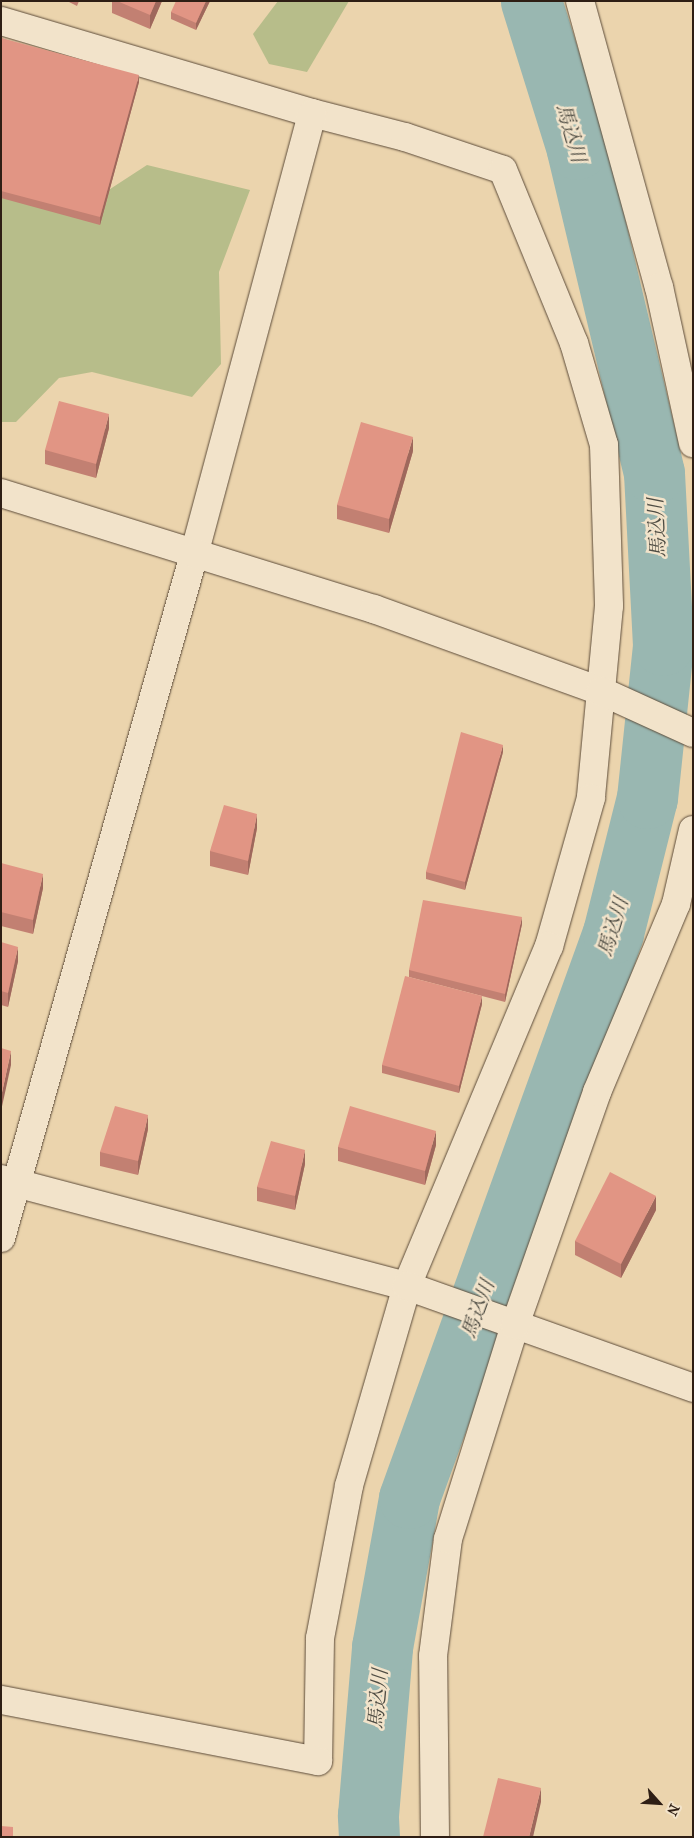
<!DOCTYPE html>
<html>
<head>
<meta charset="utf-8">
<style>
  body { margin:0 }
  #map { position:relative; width:694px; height:1838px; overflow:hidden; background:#ebd4ad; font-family:"IM FELL French Canon","Noto Serif JP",serif }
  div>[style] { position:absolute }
  .green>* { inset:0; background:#b7bd8a }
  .river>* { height:61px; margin:-30.5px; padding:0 30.5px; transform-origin:30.5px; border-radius:30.5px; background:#99b7b1 }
  .roads { filter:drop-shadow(0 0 1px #5d4c3a) drop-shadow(0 0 1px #5d4c3a) }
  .street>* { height:28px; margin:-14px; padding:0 14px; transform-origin:14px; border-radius:14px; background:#f2e3ca }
  .secondary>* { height:28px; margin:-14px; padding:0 14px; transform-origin:14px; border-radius:14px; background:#f2e3ca }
  .wall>* { inset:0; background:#c28072 }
  .shaded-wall>* { inset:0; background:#9e685c }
  .building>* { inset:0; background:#e19584 }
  span { translate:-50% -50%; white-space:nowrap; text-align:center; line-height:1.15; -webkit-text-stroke:5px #f2e3ca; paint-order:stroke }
  .water-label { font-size:20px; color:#4e4c43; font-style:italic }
  .frame { position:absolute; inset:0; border:2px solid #2e1e14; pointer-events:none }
  .north { position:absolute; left:634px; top:1778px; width:50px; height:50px; -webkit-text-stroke:4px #f2e3ca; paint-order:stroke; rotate:116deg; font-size:14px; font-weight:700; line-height:20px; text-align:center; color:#2e1e14 }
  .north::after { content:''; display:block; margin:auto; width:18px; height:22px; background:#2e1e14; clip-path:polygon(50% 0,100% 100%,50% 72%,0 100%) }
</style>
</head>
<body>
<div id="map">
  <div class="green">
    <i style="clip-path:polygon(278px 1px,349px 1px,307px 72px,269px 64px,253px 34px)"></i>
    <i style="clip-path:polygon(147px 165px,250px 190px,219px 272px,221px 364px,192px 397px,92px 372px,59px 378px,16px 422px,1px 422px,1px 197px,84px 206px)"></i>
  </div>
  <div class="river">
    <i style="left:369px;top:1837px;width:22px;rotate:-93deg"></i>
    <i style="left:368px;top:1815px;width:169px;rotate:-85.2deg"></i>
    <i style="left:382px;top:1647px;width:151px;rotate:-79.7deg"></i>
    <i style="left:409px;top:1498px;width:601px;rotate:-70.15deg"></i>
    <i style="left:613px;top:933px;width:139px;rotate:-75.9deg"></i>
    <i style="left:647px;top:798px;width:154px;rotate:-84deg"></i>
    <i style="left:663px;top:645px;width:172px;rotate:-93deg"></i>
    <i style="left:654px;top:473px;width:333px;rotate:-103.4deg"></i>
    <i style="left:577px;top:149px;width:155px;rotate:-107.3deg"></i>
  </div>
  <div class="roads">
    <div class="street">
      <i style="left:580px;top:1px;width:297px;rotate:74.6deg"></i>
      <i style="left:659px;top:287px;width:160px;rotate:77.7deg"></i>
      <i style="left:1px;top:21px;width:324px;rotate:16.5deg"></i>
      <i style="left:312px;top:113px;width:96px;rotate:14.5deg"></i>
      <i style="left:405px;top:137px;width:103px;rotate:18.6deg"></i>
      <i style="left:503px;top:170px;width:187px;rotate:67.7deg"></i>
      <i style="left:574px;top:343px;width:106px;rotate:73.6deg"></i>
      <i style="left:604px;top:445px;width:161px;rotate:88.2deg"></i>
      <i style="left:609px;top:606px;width:193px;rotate:95.4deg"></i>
      <i style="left:591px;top:798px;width:154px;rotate:105.8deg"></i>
      <i style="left:549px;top:946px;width:368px;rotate:112.7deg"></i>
      <i style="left:407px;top:1286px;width:208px;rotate:106.2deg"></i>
      <i style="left:349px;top:1486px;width:155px;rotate:100.8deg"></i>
      <i style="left:320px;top:1638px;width:123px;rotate:90.9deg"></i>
      <i style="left:318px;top:1761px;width:323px;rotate:-169.1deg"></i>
      <i style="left:1px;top:1179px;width:420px;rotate:14.8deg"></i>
      <i style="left:407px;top:1286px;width:304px;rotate:19.6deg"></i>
      <i style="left:1px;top:1238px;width:714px;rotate:-74.23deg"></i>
      <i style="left:195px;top:551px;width:453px;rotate:-75deg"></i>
      <i style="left:435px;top:1837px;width:181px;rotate:-90.6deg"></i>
      <i style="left:433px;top:1656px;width:118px;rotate:-82.7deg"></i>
      <i style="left:448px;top:1539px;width:224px;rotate:-72.6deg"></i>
      <i style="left:515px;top:1325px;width:247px;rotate:-70.6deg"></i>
      <i style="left:597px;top:1092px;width:204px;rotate:-67.2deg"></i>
      <i style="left:676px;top:904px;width:76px;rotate:-77.1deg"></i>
    </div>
    <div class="secondary">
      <i style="left:1px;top:493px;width:391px;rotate:17.3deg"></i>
      <i style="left:374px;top:609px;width:241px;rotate:19.9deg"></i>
      <i style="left:601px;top:691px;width:101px;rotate:24.5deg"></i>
    </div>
  </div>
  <div class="wall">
    <i style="clip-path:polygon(67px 1px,79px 1px,77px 6px)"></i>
    <i style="clip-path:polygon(112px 1px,162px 1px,150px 29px,112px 13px)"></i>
    <i style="clip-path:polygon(210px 1px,196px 30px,171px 19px,171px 12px)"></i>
    <i style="clip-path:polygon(1px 38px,139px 82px,100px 225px,1px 198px)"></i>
    <i style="clip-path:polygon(109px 428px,96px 478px,45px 464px,45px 450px)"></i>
    <i style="clip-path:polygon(413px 451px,389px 533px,337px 519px,337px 505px)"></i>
    <i style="clip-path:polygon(503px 752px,465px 890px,426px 879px,426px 872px)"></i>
    <i style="clip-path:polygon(257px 828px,248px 875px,210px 866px,210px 851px)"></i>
    <i style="clip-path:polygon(1px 863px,43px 888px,33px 934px,1px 926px)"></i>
    <i style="clip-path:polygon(522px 924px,505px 1002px,409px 977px,409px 970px)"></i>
    <i style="clip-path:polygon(1px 942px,18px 961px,8px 1007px,1px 1005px)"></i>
    <i style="clip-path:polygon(482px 1004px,459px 1093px,382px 1073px,382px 1065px)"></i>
    <i style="clip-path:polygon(148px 1129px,138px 1175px,100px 1166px,100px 1152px)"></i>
    <i style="clip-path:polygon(436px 1145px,425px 1185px,338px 1161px,338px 1147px)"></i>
    <i style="clip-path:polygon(305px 1164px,295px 1210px,257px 1201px,257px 1187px)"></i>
    <i style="clip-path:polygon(656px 1210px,621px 1278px,575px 1255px,575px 1241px)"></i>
  </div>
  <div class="shaded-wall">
    <i style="clip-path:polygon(156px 1px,162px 1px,150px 29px,150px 15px)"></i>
    <i style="clip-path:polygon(206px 1px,210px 1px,196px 30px,196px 23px)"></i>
    <i style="clip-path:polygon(139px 75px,139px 82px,100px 225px,100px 217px)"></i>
    <i style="clip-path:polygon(109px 414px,109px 428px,96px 478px,96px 464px)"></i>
    <i style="clip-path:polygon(413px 437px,413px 451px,389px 533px,389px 519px)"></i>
    <i style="clip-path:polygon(503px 745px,503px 752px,465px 890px,465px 882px)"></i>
    <i style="clip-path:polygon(257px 814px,257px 828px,248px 875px,248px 861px)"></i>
    <i style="clip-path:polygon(43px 874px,43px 888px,33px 934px,33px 920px)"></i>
    <i style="clip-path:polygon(522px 917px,522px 924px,505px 1002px,505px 994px)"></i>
    <i style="clip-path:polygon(18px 947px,18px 961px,8px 1007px,8px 993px)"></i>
    <i style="clip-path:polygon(482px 996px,482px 1004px,459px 1093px,459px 1086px)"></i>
    <i style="clip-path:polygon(11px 1051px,11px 1065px,1px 1111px,1px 1097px)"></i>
    <i style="clip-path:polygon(148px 1115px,148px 1129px,138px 1175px,138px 1161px)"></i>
    <i style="clip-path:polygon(436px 1131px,436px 1145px,425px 1185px,425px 1171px)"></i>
    <i style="clip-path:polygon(305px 1150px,305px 1164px,295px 1210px,295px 1196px)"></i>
    <i style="clip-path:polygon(656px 1196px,656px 1210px,621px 1278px,621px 1264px)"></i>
    <i style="clip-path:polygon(541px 1788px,541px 1802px,533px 1837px,529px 1837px)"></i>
  </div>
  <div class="building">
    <i style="clip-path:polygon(117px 1px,156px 1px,150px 15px)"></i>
    <i style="clip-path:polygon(176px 1px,206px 1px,196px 23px,171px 12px)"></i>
    <i style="clip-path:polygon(1px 38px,139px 75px,100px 217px,1px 191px)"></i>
    <i style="clip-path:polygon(59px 401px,109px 414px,96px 464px,45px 450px)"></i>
    <i style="clip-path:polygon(361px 422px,413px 437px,389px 519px,337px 505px)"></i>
    <i style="clip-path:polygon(461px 732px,503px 745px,465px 882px,426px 872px)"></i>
    <i style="clip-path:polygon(224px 805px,257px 814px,248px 861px,210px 851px)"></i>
    <i style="clip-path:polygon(1px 863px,43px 874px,33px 920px,1px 912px)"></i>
    <i style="clip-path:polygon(423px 900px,522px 917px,505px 994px,409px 970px)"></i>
    <i style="clip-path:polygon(1px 942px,18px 947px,8px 993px,1px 991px)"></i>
    <i style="clip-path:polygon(405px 976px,482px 996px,459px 1086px,382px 1065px)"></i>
    <i style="clip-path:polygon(1px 1048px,11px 1051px,1px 1097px)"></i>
    <i style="clip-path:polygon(115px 1106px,148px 1115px,138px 1161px,100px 1152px)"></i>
    <i style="clip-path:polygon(350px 1106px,436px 1131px,425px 1171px,338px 1147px)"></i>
    <i style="clip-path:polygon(271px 1141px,305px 1150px,295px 1196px,257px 1187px)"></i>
    <i style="clip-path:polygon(610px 1172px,656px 1196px,621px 1264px,575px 1241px)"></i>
    <i style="clip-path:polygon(498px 1778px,541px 1788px,529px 1837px,483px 1837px)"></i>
    <i style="clip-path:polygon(1px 1826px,13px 1827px,13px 1837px,1px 1837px)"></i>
  </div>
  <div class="water-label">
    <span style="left:571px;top:133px;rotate:74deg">馬込川</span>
    <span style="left:657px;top:528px;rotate:-93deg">馬込川</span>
    <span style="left:613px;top:927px;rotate:-73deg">馬込川</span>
    <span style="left:478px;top:1309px;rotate:-70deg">馬込川</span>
    <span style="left:378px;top:1699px;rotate:-85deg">馬込川</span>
  </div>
  <div class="frame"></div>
  <div class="north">N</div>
</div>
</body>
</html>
